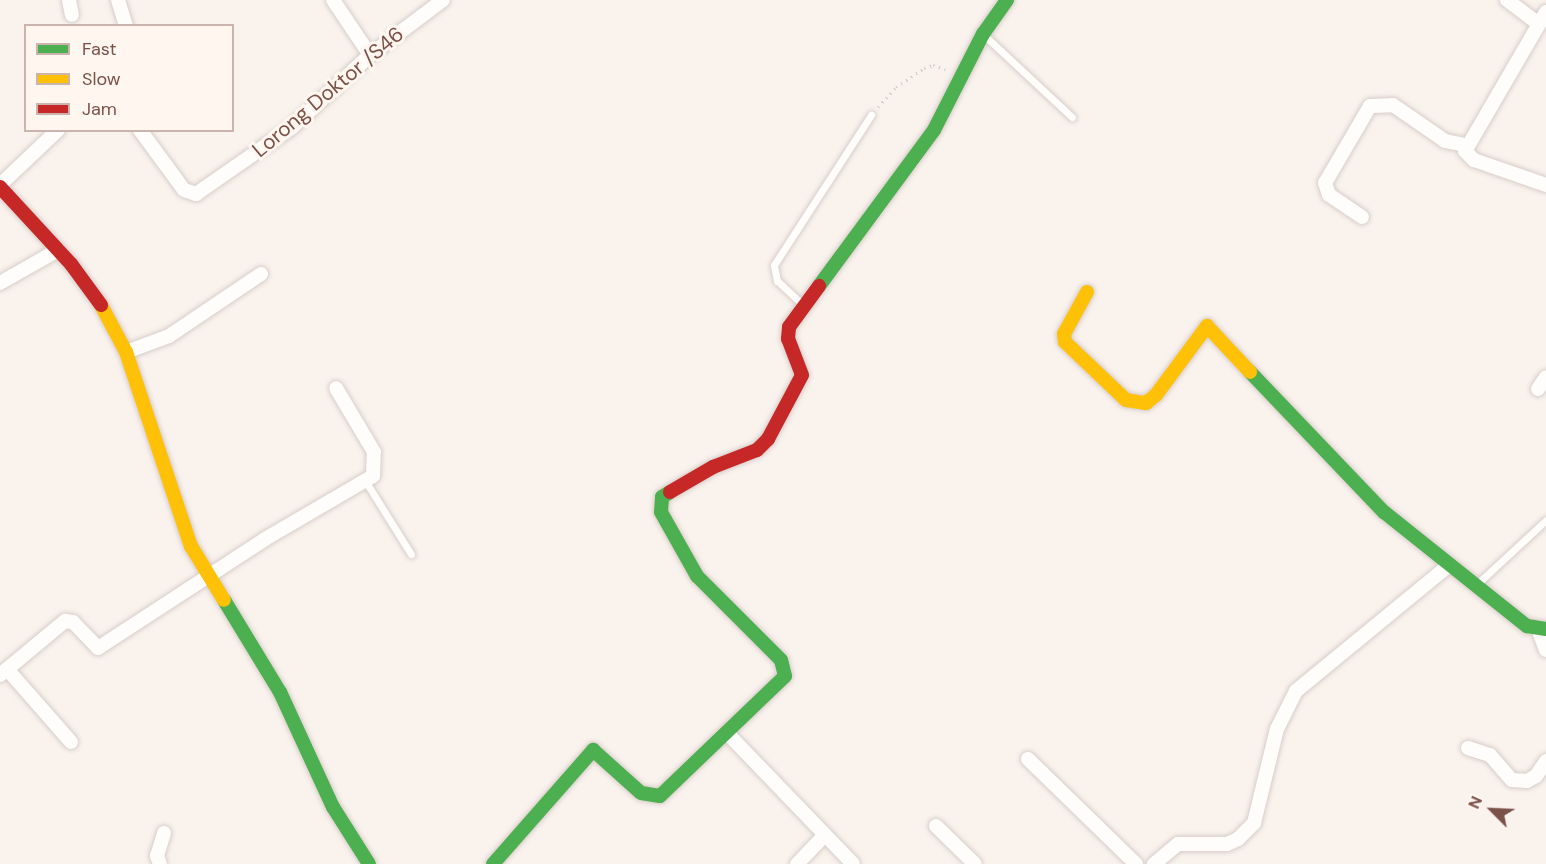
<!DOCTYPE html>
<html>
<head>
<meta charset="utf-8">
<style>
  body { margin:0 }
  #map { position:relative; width:1546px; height:864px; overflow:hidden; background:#f9f2ed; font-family:"DM Sans",sans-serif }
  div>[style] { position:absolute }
  .path>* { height:3px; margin-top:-1.5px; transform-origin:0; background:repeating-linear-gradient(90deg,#dcd0ce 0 1.5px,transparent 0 6px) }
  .roads { filter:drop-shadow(0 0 2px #d8cdc9) drop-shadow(0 0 2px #d8cdc9) }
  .lane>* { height:7px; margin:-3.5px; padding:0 3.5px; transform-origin:3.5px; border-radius:3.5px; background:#fefdfc }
  .street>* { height:14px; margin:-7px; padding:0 7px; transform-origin:7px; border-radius:7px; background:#fefdfc }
  .fast>* { height:14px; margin:-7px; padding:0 7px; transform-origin:7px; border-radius:7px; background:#4caf50 }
  .slow>* { height:14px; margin:-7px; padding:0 7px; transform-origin:7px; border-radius:7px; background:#ffc107 }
  .jam>* { height:14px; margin:-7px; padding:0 7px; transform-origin:7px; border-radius:7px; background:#c62828 }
  span { translate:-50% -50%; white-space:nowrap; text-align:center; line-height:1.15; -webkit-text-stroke:6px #fff6f0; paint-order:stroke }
  .street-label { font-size:21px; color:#7b5148 }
  .legend { position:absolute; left:24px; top:24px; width:210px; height:108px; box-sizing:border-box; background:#fff6f0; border:2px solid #cab4ad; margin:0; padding:8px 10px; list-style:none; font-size:18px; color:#7b5148 }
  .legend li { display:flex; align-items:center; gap:12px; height:30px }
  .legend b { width:30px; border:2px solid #cab4ad }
  .north { position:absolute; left:1462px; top:780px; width:60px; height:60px; -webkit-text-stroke:4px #fff6f0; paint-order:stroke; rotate:294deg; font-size:16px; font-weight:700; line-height:24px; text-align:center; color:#7b5148 }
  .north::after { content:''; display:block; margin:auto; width:21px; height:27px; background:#7b5148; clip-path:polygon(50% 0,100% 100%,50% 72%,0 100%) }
</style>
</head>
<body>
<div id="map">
  <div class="path">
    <i style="left:878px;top:107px;width:27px;rotate:-48deg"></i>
    <i style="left:896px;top:87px;width:34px;rotate:-34deg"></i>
    <i style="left:924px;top:68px;width:9px;rotate:-18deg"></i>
    <i style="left:933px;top:65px;width:13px;rotate:18deg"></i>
  </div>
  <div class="roads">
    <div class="lane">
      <i style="left:985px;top:36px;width:119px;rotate:43deg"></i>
      <i style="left:802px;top:304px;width:34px;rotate:-137deg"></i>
      <i style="left:777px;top:281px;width:16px;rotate:-101deg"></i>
      <i style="left:774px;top:265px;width:179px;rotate:-57.1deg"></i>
      <i style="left:366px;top:482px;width:85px;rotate:58deg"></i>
      <i style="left:1477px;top:584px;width:94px;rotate:-42.8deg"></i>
    </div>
    <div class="street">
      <i style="left:69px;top:0;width:15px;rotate:79deg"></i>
      <i style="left:118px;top:0;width:27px;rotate:73deg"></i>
      <i style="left:333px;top:0;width:66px;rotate:56.1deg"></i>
      <i style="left:1507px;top:0;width:38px;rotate:37deg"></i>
      <i style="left:1546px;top:12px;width:161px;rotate:120.2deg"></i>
      <i style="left:1465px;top:151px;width:13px;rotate:45deg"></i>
      <i style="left:1474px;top:160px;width:76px;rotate:19.1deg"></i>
      <i style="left:140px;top:130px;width:74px;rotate:53.7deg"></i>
      <i style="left:184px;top:190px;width:13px;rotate:18deg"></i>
      <i style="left:196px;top:194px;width:116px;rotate:-34.8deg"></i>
      <i style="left:291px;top:128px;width:108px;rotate:-42.7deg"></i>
      <i style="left:370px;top:55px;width:91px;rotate:-37deg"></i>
      <i style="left:0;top:185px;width:80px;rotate:-43.5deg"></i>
      <i style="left:1362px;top:217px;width:40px;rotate:-146deg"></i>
      <i style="left:1329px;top:195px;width:13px;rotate:-108deg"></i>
      <i style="left:1325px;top:183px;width:89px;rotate:-59.7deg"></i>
      <i style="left:1370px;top:106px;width:23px;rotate:-2deg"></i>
      <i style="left:1393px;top:105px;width:63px;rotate:34.7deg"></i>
      <i style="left:1445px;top:141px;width:21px;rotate:11deg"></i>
      <i style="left:0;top:283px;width:67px;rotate:-29.6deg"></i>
      <i style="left:126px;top:352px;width:46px;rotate:-20.4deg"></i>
      <i style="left:169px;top:336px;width:111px;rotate:-34deg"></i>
      <i style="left:1538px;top:389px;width:14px;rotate:-56deg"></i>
      <i style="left:1539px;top:631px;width:20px;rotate:70deg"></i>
      <i style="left:7px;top:669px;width:97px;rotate:48.8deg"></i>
      <i style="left:0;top:675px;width:85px;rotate:-39.7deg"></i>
      <i style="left:65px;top:621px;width:8px;rotate:7deg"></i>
      <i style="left:73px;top:622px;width:36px;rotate:46deg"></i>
      <i style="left:98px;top:648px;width:199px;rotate:-33.1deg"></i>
      <i style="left:265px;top:539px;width:125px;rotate:-30.3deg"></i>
      <i style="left:373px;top:476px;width:24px;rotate:-88deg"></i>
      <i style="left:374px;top:452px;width:74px;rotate:-120.7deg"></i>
      <i style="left:728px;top:734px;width:180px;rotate:46.1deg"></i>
      <i style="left:1468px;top:748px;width:23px;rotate:18deg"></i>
      <i style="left:1490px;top:755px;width:33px;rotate:49deg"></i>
      <i style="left:1512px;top:780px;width:15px;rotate:4deg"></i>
      <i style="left:1527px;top:781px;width:10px;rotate:-29deg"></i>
      <i style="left:1536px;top:776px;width:18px;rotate:-56deg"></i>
      <i style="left:1028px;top:759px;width:151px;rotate:44.2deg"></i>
      <i style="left:936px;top:826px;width:54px;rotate:44.3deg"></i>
      <i style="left:160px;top:864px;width:9px;rotate:-111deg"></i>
      <i style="left:157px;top:856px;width:24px;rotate:-73deg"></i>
      <i style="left:797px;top:864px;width:40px;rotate:-46deg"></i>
      <i style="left:1154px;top:864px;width:31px;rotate:-40deg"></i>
      <i style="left:1178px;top:844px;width:49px"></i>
      <i style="left:1227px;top:844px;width:12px;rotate:-24deg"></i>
      <i style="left:1238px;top:839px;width:23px;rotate:-45deg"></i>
      <i style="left:1254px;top:823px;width:97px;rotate:-76.3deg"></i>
      <i style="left:1277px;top:729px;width:42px;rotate:-63.4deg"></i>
      <i style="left:1296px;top:691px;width:197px;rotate:-39.4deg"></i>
    </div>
    <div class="fast">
      <i style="left:819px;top:286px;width:194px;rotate:-53.6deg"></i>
      <i style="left:934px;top:130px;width:108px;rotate:-63deg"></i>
      <i style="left:983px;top:34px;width:42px;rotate:-54.8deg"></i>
      <i style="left:1250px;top:372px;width:194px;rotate:46.3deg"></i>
      <i style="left:1384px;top:512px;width:183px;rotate:38.6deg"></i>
      <i style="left:1527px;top:626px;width:19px;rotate:9deg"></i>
      <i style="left:224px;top:600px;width:108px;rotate:58.7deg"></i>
      <i style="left:280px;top:692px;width:127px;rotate:65.3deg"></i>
      <i style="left:333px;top:807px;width:67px;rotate:57.7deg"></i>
      <i style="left:493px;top:864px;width:152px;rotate:-48.7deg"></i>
      <i style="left:593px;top:750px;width:64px;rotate:41.9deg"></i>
      <i style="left:641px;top:793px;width:19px;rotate:9deg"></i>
      <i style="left:660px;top:796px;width:173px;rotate:-43.8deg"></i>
      <i style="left:785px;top:676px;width:16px;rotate:-104deg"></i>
      <i style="left:781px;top:660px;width:119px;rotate:-135deg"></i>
      <i style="left:697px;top:576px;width:73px;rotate:-119.4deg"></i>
      <i style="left:661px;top:512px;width:15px;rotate:-86deg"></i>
      <i style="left:662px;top:497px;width:9px;rotate:-32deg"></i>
    </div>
    <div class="slow">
      <i style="left:1087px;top:292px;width:48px;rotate:118.7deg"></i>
      <i style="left:1064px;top:334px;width:8px;rotate:83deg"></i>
      <i style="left:1065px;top:342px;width:84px;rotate:43.6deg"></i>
      <i style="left:1126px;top:400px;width:20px;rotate:9deg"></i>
      <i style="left:1146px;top:403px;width:13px;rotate:-39deg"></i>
      <i style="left:1156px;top:395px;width:86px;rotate:-53.5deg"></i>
      <i style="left:1207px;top:326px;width:63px;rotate:46.9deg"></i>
      <i style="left:101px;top:305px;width:53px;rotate:62deg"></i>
      <i style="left:126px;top:352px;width:205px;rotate:71.5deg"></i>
      <i style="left:191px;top:546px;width:63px;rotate:58.6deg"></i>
    </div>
    <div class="jam">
      <i style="left:0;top:187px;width:105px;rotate:47.3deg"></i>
      <i style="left:71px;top:264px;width:51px;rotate:53.8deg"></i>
      <i style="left:670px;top:492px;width:50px;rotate:-30.2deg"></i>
      <i style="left:713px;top:467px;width:47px;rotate:-21.1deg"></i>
      <i style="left:757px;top:450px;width:16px;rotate:-45deg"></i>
      <i style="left:768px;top:439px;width:72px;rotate:-62deg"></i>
      <i style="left:802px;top:375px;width:39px;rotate:-111deg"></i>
      <i style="left:788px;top:339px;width:12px;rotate:-85deg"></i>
      <i style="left:789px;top:327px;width:51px;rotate:-53.8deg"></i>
    </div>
  </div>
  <div class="street-label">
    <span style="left:328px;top:92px;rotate:-40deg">Lorong Doktor /S46</span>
  </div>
  <ul class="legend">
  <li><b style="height:8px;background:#4caf50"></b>Fast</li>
  <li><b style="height:8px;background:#ffc107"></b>Slow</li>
  <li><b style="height:8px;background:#c62828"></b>Jam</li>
  </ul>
  <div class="north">N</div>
</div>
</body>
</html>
